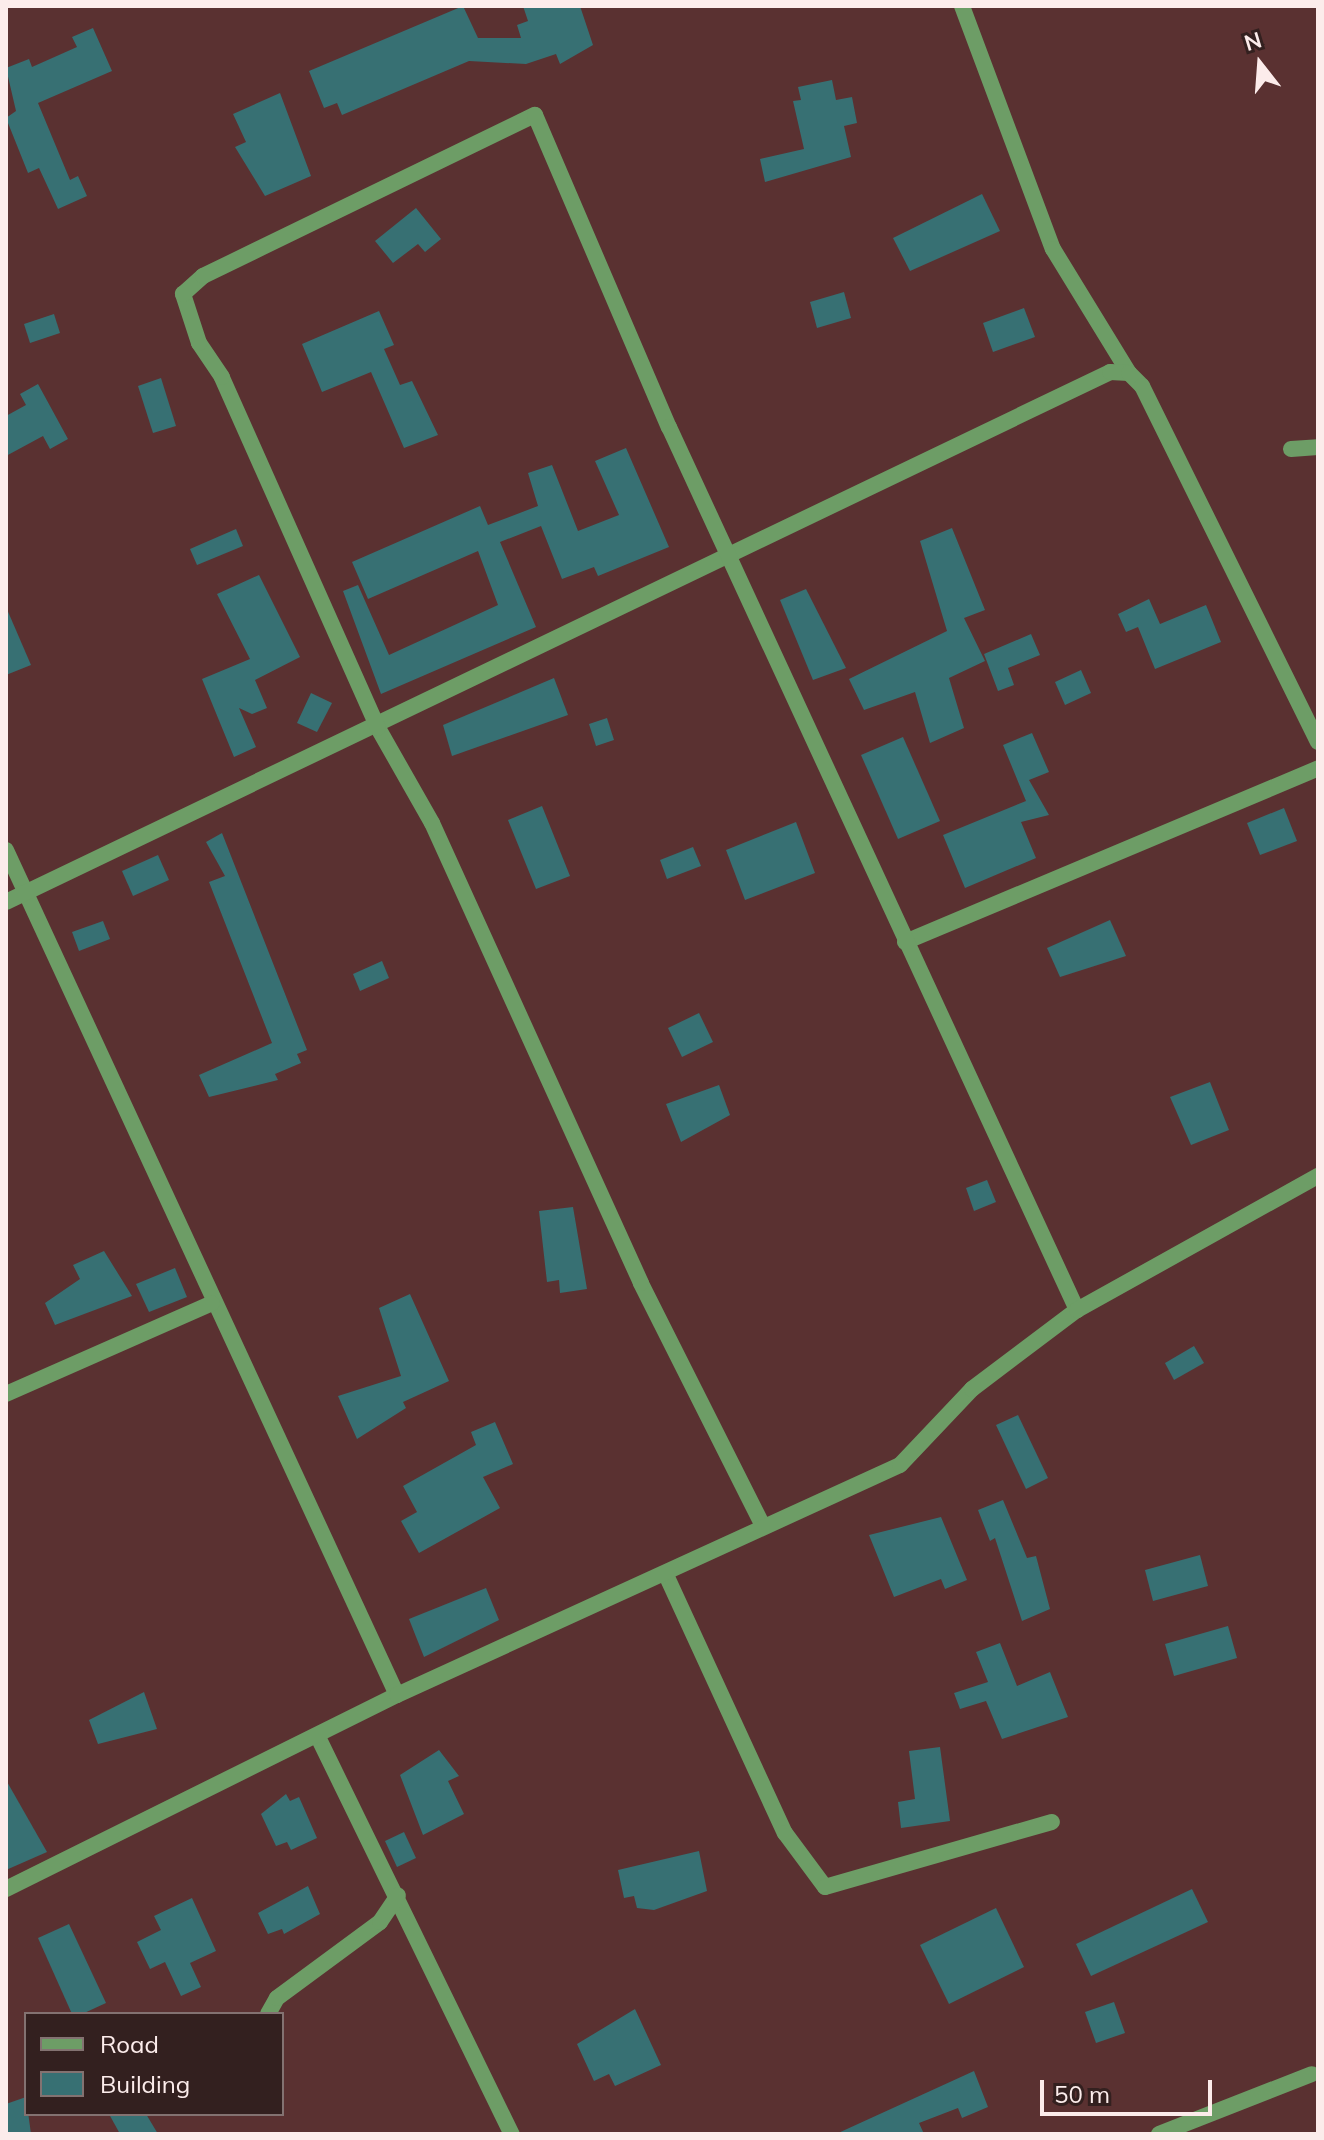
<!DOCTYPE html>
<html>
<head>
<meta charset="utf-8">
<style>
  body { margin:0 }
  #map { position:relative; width:1324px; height:2140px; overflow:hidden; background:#5a3131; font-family:Mulish,sans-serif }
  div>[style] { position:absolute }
  .building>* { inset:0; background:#377073 }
  .minor>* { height:16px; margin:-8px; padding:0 8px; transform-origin:8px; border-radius:8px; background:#6d9d66 }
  span { translate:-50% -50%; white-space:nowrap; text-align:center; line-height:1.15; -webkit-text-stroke:7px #33201f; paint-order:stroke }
  .frame { position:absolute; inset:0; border:8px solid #fceceb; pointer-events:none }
  .legend { position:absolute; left:24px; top:2012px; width:260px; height:104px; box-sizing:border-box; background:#33201f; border:2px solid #837271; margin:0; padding:10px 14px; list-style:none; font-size:24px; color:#fceceb }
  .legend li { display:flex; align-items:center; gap:16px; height:40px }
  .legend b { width:40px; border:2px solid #837271 }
  .north { position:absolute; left:1220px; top:24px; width:80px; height:80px; -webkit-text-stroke:6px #33201f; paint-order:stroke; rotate:343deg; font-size:22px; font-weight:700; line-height:32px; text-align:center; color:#fceceb }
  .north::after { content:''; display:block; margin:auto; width:28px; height:36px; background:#fceceb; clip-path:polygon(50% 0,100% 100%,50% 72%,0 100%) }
  .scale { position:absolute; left:1040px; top:2080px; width:172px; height:36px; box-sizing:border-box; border:4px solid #fceceb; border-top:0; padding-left:10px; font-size:24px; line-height:28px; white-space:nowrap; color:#fceceb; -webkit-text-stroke:6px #33201f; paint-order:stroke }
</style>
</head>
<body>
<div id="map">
  <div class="building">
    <i style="clip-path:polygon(463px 6px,478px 38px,521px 38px,517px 25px,528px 21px,523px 6px,580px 6px,593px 45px,560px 64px,556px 54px,526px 64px,469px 61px,342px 115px,337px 103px,324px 108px,309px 71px)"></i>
    <i style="clip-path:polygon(93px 28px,112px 71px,38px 103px,70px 180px,78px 176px,87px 196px,58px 209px,39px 168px,28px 173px,6px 118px,16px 111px,6px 68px,29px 59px,32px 67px,77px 47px,72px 37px)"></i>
    <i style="clip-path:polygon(832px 80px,836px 100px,852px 97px,857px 123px,844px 126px,851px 157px,765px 182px,760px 159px,804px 149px,793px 101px,801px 100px,798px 87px)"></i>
    <i style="clip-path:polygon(280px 93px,311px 176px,265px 196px,235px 147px,246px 142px,233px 114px)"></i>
    <i style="clip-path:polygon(982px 194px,1000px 231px,910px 271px,893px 238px)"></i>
    <i style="clip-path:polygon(416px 208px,441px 239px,425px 252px,418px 244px,393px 263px,375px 241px)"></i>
    <i style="clip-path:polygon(844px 292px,851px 318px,817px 328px,810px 302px)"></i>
    <i style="clip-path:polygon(1024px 308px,1035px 337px,993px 352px,983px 323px)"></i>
    <i style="clip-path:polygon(379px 311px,394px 345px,384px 349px,400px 385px,412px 381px,438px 435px,404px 448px,371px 372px,322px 392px,302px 344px)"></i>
    <i style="clip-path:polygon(54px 314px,60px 333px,30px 343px,24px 324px)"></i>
    <i style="clip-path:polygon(161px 378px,176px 426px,153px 433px,138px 386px)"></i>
    <i style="clip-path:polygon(38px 384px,68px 439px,50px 449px,43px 436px,6px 456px,6px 416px,26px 405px,20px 394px)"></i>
    <i style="clip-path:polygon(626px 448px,669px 547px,598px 576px,594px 567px,562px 579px,541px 526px,500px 542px,536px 627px,381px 694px,343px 591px,358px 585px,389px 655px,498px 605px,478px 551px,368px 599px,352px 562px,480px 506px,488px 525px,538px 506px,528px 473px,552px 465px,578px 531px,619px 515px,595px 461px)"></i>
    <i style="clip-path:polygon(952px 528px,985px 610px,964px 618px,985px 661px,949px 678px,964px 728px,930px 743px,915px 692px,864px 710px,849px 679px,947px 631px,920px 541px)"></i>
    <i style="clip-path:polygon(236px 529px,243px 546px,197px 565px,190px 549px)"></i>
    <i style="clip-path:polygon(259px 575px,300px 657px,255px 680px,267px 708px,252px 714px,239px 708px,256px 747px,234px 757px,202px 679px,250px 659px,217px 594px)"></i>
    <i style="clip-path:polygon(806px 589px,846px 668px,813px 680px,780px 600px)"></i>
    <i style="clip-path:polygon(1149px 599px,1160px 624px,1206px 605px,1221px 642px,1155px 669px,1138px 627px,1126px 632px,1118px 614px)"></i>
    <i style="clip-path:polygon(6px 607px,31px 665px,6px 675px)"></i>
    <i style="clip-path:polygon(1031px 634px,1040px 655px,1008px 668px,1014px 685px,998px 691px,984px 654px)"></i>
    <i style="clip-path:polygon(1081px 670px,1091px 693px,1065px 705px,1055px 682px)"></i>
    <i style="clip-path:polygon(554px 678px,568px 715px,452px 756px,443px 725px)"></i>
    <i style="clip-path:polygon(311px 693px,332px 703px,317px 732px,297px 723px)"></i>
    <i style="clip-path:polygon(607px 718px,614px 740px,596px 746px,589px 724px)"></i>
    <i style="clip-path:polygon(1032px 733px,1049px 772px,1029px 780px,1049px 815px,1021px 822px,1036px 858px,965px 888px,943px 835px,1026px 801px,1003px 745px)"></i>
    <i style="clip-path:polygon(903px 737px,940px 821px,898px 839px,861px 755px)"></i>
    <i style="clip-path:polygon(542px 806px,570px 876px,536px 889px,508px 820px)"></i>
    <i style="clip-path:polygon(1284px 808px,1297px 841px,1260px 855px,1247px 823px)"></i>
    <i style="clip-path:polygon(796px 822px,815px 873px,745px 900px,726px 850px)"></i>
    <i style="clip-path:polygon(222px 833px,307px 1050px,297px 1054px,301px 1063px,275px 1074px,278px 1080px,209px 1097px,199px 1075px,272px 1043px,209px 882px,225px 876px,206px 842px)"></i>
    <i style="clip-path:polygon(693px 847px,701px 866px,667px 879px,660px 860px)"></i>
    <i style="clip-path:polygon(158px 855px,169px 880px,133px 896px,122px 871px)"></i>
    <i style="clip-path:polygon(1110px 920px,1126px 956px,1060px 977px,1047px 948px)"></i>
    <i style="clip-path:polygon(103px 921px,110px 939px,79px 951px,72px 932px)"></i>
    <i style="clip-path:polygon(382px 961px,389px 978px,360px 991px,353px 974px)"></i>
    <i style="clip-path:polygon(699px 1013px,713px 1042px,682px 1057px,668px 1028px)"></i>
    <i style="clip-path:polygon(1210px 1082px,1229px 1130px,1191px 1145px,1170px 1097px)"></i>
    <i style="clip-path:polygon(719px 1085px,730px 1115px,681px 1142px,666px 1104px)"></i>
    <i style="clip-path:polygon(987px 1180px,996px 1202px,974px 1211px,966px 1188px)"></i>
    <i style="clip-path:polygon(573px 1207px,587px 1289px,560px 1293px,559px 1280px,547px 1282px,539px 1211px)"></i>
    <i style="clip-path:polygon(104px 1251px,132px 1296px,55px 1325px,45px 1303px,80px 1279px,73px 1265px)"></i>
    <i style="clip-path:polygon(175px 1268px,187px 1297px,149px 1312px,136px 1284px)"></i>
    <i style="clip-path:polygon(410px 1294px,449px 1381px,403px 1402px,406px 1408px,357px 1439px,338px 1396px,401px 1376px,379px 1308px)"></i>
    <i style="clip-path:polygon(1194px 1346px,1204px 1363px,1174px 1380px,1165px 1363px)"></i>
    <i style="clip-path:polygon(1018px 1415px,1048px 1478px,1026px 1489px,996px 1425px)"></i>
    <i style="clip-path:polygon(495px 1422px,513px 1464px,483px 1477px,500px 1508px,419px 1553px,401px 1521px,417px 1512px,403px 1486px,476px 1445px,471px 1432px)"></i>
    <i style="clip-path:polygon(1003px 1500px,1027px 1558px,1036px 1556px,1050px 1609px,1022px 1621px,995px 1538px,990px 1541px,978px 1510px)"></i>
    <i style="clip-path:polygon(941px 1517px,967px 1580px,945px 1589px,941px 1579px,894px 1597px,869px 1535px)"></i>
    <i style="clip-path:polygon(1200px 1555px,1208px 1586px,1153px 1601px,1145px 1570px)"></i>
    <i style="clip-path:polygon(486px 1588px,499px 1620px,424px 1657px,409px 1619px)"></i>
    <i style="clip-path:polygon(1228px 1626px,1237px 1658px,1174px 1676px,1165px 1644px)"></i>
    <i style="clip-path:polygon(1000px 1643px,1017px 1686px,1050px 1672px,1068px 1717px,1002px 1739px,986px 1701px,960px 1709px,954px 1693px,988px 1682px,976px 1652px)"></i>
    <i style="clip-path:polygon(144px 1692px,157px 1729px,98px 1744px,89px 1720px)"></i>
    <i style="clip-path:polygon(940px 1747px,950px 1821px,901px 1828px,898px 1802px,915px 1799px,909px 1751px)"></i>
    <i style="clip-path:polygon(439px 1750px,459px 1776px,448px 1781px,464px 1814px,423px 1835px,400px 1775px)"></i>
    <i style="clip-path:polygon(6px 1780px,47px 1852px,6px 1870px)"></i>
    <i style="clip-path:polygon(286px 1794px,290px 1801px,299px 1797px,317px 1838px,291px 1850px,287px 1842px,276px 1846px,261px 1814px)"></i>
    <i style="clip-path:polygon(404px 1832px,416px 1858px,397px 1867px,385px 1841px)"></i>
    <i style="clip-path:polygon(699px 1851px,707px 1891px,654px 1910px,637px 1908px,634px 1896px,624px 1898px,618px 1870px)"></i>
    <i style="clip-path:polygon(308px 1886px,320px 1914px,284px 1934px,282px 1929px,268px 1934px,258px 1913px)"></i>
    <i style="clip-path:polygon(1192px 1889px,1208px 1922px,1091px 1976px,1076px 1944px)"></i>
    <i style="clip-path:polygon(192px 1898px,216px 1951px,190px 1963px,201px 1987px,181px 1996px,165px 1962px,150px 1969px,137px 1942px,161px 1930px,154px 1916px)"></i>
    <i style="clip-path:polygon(996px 1908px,1024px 1967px,949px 2004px,920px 1945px)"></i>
    <i style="clip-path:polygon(69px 1924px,106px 2003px,82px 2014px,72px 2014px,38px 1938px)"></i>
    <i style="clip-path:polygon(1114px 2002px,1125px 2033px,1096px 2043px,1085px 2012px)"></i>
    <i style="clip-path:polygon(635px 2009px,661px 2065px,615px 2086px,609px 2074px,594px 2081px,577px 2044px)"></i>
    <i style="clip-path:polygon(974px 2071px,988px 2107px,962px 2118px,958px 2108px,919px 2123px,924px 2134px,836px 2134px)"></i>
    <i style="clip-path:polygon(26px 2097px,31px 2134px,6px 2134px,6px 2104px)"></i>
    <i style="clip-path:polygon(109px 2114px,146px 2114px,158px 2134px,120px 2134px)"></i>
  </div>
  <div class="minor">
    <i style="left:962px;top:6px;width:259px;rotate:69.5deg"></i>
    <i style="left:1053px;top:249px;width:145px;rotate:58.5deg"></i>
    <i style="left:1291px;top:449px;width:27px;rotate:-4deg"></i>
    <i style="left:6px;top:850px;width:931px;rotate:65.17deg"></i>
    <i style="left:6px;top:902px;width:1225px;rotate:-25.64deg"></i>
    <i style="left:1110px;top:372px;width:19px;rotate:3deg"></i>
    <i style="left:1129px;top:373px;width:18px;rotate:45deg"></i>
    <i style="left:1142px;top:386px;width:397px;rotate:63.7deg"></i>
    <i style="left:905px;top:942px;width:448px;rotate:-22.8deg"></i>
    <i style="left:6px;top:1394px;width:225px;rotate:-23.8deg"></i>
    <i style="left:763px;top:1526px;width:272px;rotate:-116.7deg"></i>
    <i style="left:641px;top:1283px;width:505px;rotate:-114.43deg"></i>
    <i style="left:432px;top:823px;width:109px;rotate:-119.6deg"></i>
    <i style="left:378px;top:728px;width:384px;rotate:-114deg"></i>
    <i style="left:222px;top:377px;width:41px;rotate:-124.1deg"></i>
    <i style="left:199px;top:343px;width:52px;rotate:-108.1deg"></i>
    <i style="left:183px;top:294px;width:27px;rotate:-42deg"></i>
    <i style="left:203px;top:276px;width:369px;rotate:-25.9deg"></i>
    <i style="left:535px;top:115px;width:340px;rotate:66.8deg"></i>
    <i style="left:669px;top:427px;width:973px;rotate:65.2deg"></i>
    <i style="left:667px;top:1577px;width:282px;rotate:65.3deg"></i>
    <i style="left:785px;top:1833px;width:67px;rotate:53.5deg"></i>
    <i style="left:825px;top:1887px;width:236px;rotate:-16deg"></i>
    <i style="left:318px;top:1737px;width:442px;rotate:64deg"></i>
    <i style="left:6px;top:1889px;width:436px;rotate:-26.4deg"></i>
    <i style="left:397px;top:1695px;width:553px;rotate:-24.57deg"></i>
    <i style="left:900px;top:1465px;width:105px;rotate:-46.5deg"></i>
    <i style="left:972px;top:1389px;width:131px;rotate:-37deg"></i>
    <i style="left:1077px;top:1310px;width:276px;rotate:-29.1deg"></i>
    <i style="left:268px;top:2014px;width:18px;rotate:-61deg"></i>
    <i style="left:277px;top:1998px;width:128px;rotate:-36.4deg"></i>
    <i style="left:380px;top:1922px;width:32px;rotate:-56deg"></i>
    <i style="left:1159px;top:2134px;width:164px;rotate:-21.4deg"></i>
  </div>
  <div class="frame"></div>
  <ul class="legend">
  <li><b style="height:10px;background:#6d9d66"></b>Road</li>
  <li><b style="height:22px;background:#377073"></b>Building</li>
  </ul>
  <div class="north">N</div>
  <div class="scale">50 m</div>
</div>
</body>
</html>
